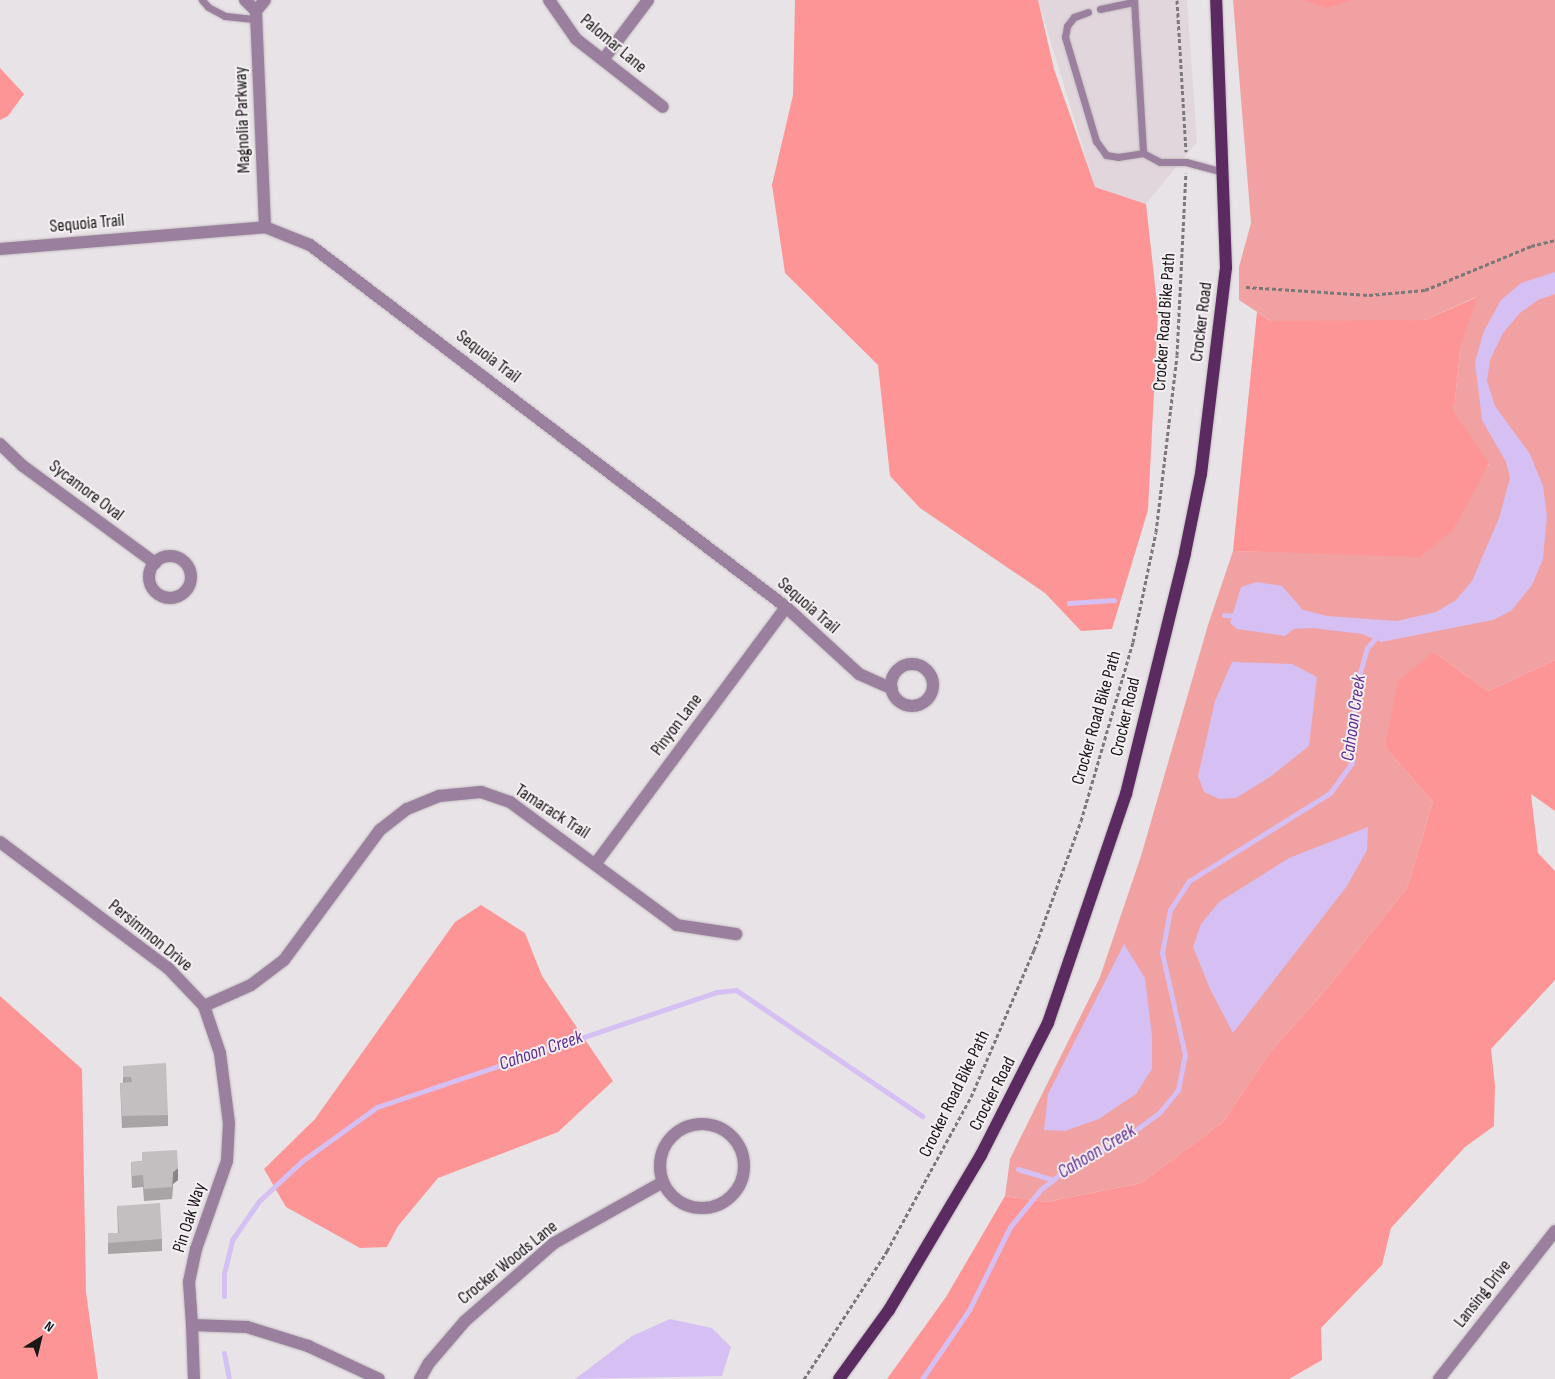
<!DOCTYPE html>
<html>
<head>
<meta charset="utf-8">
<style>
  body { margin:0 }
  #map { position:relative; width:1555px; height:1379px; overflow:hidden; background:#e8e3e6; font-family:"Sofia Sans Condensed",sans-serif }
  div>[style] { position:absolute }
  .built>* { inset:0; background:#e2d6dd }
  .green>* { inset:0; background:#f1a1a1 }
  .forest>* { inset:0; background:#fd9596 }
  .water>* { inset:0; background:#d5bff3 }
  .stream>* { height:5px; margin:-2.5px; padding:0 2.5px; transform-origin:2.5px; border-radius:2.5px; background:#d5bff3 }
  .path>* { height:3px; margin-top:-1.5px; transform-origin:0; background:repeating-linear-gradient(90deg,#7b787a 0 4px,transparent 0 6.5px) }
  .roads { filter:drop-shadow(0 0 1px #c3bec1) drop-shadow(0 0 1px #c3bec1) }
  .lane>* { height:7px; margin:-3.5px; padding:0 3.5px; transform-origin:3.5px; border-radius:3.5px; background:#9b7f9e }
  .street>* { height:12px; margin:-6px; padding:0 6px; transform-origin:6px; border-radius:6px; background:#9b7f9e }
  .street>.ring { margin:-6px; padding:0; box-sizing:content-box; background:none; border:12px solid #9b7f9e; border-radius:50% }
  .primary>* { height:12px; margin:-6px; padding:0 6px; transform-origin:6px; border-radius:6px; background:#5b2a61 }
  .wall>* { inset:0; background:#a8a3a4 }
  .shaded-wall>* { inset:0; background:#888586 }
  .building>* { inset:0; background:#c3bebf }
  span { translate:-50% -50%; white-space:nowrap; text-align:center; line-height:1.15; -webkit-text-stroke:4px #f5f0f3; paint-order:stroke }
  .street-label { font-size:18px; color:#191718 }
  .water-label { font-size:19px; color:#612f91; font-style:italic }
  .north { position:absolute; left:15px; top:1314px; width:50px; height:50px; -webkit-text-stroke:4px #f5f0f3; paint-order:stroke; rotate:36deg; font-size:14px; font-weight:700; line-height:20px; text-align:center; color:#191718 }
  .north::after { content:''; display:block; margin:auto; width:18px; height:22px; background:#191718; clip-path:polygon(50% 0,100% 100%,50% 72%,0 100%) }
</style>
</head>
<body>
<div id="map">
  <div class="built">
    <i style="clip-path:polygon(1038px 0,1187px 0,1197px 142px,1146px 204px,1095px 187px)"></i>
  </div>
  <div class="green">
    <i style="clip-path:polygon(1233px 0,1555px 0,1555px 660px,1488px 691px,1434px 652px,1385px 747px,1433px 802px,1407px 888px,1329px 986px,1271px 1051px,1223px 1122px,1141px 1183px,1046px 1202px,1005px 1196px,1010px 1159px,1100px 977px,1141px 856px,1208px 625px,1233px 551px,1420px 556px,1489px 464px,1454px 411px,1460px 350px,1476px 297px,1425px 320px,1369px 322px,1271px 321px,1239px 300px,1239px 267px,1251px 223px)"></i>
  </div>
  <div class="forest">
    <i style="clip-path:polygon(795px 0,1038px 0,1054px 69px,1095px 187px,1146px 204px,1158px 312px,1148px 510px,1112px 629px,1081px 631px,1045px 593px,920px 508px,890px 476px,878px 365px,785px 273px,772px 185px,793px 95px)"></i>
    <i style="clip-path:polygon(1302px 0,1352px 0,1327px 8px)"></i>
    <i style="clip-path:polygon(0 68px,24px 94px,8px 116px,0 120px)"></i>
    <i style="clip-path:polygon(1477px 297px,1460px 350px,1454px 411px,1489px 463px,1453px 530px,1420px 557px,1233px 551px,1257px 312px,1271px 321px,1425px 320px)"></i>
    <i style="clip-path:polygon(1434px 652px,1488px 691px,1555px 660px,1555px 811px,1531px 794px,1538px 853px,1555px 871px,1555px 980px,1491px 1049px,1495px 1086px,1494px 1126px,1465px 1147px,1391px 1228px,1382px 1265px,1321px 1328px,1322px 1360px,1289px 1379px,887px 1379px,946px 1297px,1005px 1196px,1046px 1202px,1141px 1183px,1223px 1122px,1271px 1051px,1329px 986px,1407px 888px,1433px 802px,1385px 747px,1398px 681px)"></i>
    <i style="clip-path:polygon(481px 905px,525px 933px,542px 976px,613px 1081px,558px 1132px,438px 1178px,398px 1226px,387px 1247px,360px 1248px,286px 1207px,264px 1169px,315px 1119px,455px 922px)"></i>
    <i style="clip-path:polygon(0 996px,82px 1069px,86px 1292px,98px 1379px,0 1379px)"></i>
  </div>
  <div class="water">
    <i style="clip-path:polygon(1555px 272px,1555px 294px,1538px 300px,1520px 313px,1503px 333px,1490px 360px,1487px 381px,1495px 406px,1530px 454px,1543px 486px,1547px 516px,1543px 559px,1532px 585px,1511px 611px,1493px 620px,1381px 642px,1362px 634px,1312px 628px,1294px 629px,1285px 636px,1237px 629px,1230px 623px,1241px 587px,1257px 582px,1282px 586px,1303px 610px,1327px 616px,1397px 621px,1436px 612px,1456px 600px,1472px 581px,1499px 518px,1510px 478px,1506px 462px,1482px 420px,1475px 362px,1484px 331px,1501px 300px,1521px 283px)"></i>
    <i style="clip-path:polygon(1232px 662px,1292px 664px,1317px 677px,1309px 746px,1270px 777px,1236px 798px,1219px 799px,1204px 792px,1198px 776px,1215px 701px)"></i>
    <i style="clip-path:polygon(1368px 827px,1367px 850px,1347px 886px,1233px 1033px,1210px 989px,1193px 947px,1201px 924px,1219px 902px,1289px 858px)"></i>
    <i style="clip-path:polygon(1124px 944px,1145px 978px,1152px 1036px,1152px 1069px,1136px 1094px,1099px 1119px,1065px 1131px,1044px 1130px,1048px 1094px)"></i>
    <i style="clip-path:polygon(670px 1319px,712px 1328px,731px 1347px,722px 1376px,575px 1379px,632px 1336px)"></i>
  </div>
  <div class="stream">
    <i style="left:1069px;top:603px;width:45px;rotate:-3.8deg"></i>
    <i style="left:1224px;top:615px;width:13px;rotate:4deg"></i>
    <i style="left:1018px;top:1169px;width:37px;rotate:17deg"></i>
    <i style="left:1053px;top:1180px;width:18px;rotate:-43deg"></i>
    <i style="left:1066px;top:1168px;width:58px;rotate:-25.7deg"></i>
    <i style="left:1118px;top:1143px;width:52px;rotate:-36.4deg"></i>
    <i style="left:1160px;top:1112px;width:28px;rotate:-51deg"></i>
    <i style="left:1178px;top:1090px;width:36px;rotate:-79deg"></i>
    <i style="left:1185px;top:1055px;width:105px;rotate:-102.7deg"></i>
    <i style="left:1162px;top:953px;width:44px;rotate:-79.5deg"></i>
    <i style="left:1170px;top:910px;width:35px;rotate:-57deg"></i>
    <i style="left:1189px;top:881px;width:166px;rotate:-32deg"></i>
    <i style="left:1330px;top:793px;width:37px;rotate:-54deg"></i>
    <i style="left:1352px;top:763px;width:73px;rotate:-87.6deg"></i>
    <i style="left:1355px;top:690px;width:44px;rotate:-74.1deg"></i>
    <i style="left:1367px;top:648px;width:16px;rotate:-50deg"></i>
    <i style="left:224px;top:1296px;width:23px;rotate:-90deg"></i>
    <i style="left:224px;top:1273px;width:34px;rotate:-76deg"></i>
    <i style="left:232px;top:1240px;width:47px;rotate:-55.3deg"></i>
    <i style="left:259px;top:1201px;width:59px;rotate:-42.9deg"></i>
    <i style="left:302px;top:1161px;width:92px;rotate:-35.8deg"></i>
    <i style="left:377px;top:1107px;width:359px;rotate:-18.7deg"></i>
    <i style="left:717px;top:992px;width:19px;rotate:-6deg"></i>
    <i style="left:736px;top:990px;width:225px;rotate:34.1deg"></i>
    <i style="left:224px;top:1353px;width:26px;rotate:79deg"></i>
    <i style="left:922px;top:1379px;width:83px;rotate:-55.7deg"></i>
    <i style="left:969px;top:1310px;width:93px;rotate:-63.7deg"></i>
    <i style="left:1010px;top:1227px;width:49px;rotate:-50.8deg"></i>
    <i style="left:1041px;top:1189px;width:15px;rotate:-37deg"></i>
  </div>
  <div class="path">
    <i style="left:1177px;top:0;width:152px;rotate:86.6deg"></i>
    <i style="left:1246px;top:287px;width:123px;rotate:3.7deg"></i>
    <i style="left:1369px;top:295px;width:56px;rotate:-5.1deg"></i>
    <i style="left:1425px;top:290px;width:115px;rotate:-22.5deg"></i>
    <i style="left:1531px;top:246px;width:25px;rotate:-14deg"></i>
    <i style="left:804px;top:1379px;width:153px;rotate:-57deg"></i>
    <i style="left:887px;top:1251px;width:175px;rotate:-61.4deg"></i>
    <i style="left:971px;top:1097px;width:160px;rotate:-66.8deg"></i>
    <i style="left:1034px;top:950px;width:137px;rotate:-70deg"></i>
    <i style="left:1081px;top:821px;width:186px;rotate:-73.8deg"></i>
    <i style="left:1133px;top:642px;width:112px;rotate:-78.2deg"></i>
    <i style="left:1156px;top:532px;width:178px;rotate:-83.2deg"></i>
    <i style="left:1177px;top:355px;width:182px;rotate:-87.2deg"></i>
  </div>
  <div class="roads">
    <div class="lane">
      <i style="left:202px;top:0;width:9px;rotate:49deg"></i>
      <i style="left:208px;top:7px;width:19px;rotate:28deg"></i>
      <i style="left:225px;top:16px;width:31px;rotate:6deg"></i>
      <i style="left:1134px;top:0;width:153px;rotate:86.6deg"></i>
      <i style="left:1143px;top:153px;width:19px;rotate:28deg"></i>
      <i style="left:1160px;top:162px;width:26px"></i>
      <i style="left:1186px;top:162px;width:38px;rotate:15deg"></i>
      <i style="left:1100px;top:9px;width:35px;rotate:-12deg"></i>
      <i style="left:1088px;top:12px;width:15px;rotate:160deg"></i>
      <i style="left:1074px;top:17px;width:11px;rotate:128deg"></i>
      <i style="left:1067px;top:26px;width:11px;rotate:100deg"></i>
      <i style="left:1065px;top:37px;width:109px;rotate:73.4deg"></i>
      <i style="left:1096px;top:141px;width:17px;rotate:54deg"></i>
      <i style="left:1106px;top:155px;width:12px;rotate:9deg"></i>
      <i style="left:1118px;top:157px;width:25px;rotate:-9deg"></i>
    </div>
    <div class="street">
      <i style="left:245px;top:0;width:16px;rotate:45deg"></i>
      <i style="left:549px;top:0;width:47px;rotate:55.3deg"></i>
      <i style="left:576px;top:39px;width:110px;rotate:38deg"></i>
      <i style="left:603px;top:60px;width:75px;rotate:-53.1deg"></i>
      <i style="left:265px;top:227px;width:216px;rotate:-92.4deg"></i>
      <i style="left:256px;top:11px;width:14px;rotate:-51deg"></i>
      <i style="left:0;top:249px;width:266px;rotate:-4.7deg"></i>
      <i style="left:265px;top:227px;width:48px;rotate:21.8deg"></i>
      <i style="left:310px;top:245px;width:598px;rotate:37.25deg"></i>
      <i style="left:786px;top:607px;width:99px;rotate:42.5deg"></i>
      <i style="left:859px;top:674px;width:36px;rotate:24deg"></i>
      <i style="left:0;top:444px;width:32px;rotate:44deg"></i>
      <i style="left:23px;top:466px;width:164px;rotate:36.3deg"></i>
      <i class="ring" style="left:149px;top:556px;width:30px;height:30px"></i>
      <i class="ring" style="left:891px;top:664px;width:30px;height:30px"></i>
      <i style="left:0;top:842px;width:210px;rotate:36.9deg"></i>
      <i style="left:168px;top:968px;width:52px;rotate:46.5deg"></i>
      <i style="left:204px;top:1006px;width:50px;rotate:71.2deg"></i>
      <i style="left:220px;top:1053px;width:71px;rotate:82.7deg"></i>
      <i style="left:229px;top:1123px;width:38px;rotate:93deg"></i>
      <i style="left:227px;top:1161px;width:93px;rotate:109.4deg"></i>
      <i style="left:196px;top:1249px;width:34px;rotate:102deg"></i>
      <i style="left:189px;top:1282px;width:43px;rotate:86deg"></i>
      <i style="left:192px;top:1325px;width:55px;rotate:2.1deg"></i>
      <i style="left:247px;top:1327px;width:64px;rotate:17.3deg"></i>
      <i style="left:308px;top:1346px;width:78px;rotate:24.9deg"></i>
      <i style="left:596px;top:863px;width:319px;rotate:-53.4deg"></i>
      <i style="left:204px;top:1006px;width:51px;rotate:-24.1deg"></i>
      <i style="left:251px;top:985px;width:41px;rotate:-37.1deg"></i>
      <i style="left:284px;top:960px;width:162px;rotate:-53.6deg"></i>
      <i style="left:380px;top:830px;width:34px;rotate:-38deg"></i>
      <i style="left:407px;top:809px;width:35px;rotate:-22deg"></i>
      <i style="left:439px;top:796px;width:42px;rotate:-5.4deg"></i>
      <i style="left:481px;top:792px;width:31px;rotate:19deg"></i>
      <i style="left:510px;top:802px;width:207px;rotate:36.4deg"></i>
      <i style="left:677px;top:925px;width:60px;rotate:8.7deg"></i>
      <i class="ring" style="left:660px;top:1124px;width:72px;height:72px"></i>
      <i style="left:192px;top:1325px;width:54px;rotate:87.9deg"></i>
      <i style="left:420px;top:1379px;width:18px;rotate:-61deg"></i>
      <i style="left:429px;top:1363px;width:55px;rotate:-49.4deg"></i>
      <i style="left:465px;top:1321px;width:118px;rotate:-41.2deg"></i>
      <i style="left:554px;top:1243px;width:125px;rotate:-29.2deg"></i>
      <i style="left:1439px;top:1379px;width:188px;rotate:-51.9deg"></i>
    </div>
    <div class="primary">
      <i style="left:839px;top:1379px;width:85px;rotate:-54.1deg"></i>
      <i style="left:889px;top:1310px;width:180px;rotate:-59.3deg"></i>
      <i style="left:981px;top:1155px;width:148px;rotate:-63.1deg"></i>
      <i style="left:1048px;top:1023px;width:242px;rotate:-71.2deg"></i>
      <i style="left:1126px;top:794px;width:248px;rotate:-76.2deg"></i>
      <i style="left:1185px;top:553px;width:81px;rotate:-78.6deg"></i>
      <i style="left:1201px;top:474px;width:208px;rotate:-83.1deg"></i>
      <i style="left:1226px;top:268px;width:268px;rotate:-92.1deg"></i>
    </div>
  </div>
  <div class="wall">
    <i style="clip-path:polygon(123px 1066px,168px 1115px,168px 1126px,122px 1128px,120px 1083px,123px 1083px)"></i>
    <i style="clip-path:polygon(142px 1152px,178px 1180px,173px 1184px,172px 1199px,144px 1201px,143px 1187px,132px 1188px,131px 1162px,142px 1161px)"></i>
    <i style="clip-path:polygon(117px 1206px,162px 1239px,162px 1251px,108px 1254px,108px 1233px,118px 1233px)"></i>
  </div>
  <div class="shaded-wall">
    <i style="clip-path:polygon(178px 1168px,178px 1180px,173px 1184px,172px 1199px,173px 1172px)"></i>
  </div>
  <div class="building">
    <i style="clip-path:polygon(166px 1063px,168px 1115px,122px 1116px,120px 1083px,132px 1082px,131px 1077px,123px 1077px,123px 1066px)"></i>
    <i style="clip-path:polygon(177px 1150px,178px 1168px,173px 1172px,172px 1187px,144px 1189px,143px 1175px,132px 1176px,131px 1162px,142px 1161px,142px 1152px)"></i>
    <i style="clip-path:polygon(160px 1203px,162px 1239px,108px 1243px,108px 1233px,119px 1233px,117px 1206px)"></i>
  </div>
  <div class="street-label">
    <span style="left:613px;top:44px;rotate:40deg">Palomar Lane</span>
    <span style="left:243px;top:120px;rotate:-92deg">Magnolia Parkway</span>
    <span style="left:87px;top:224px;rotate:-5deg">Sequoia Trail</span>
    <span style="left:1165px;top:322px;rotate:-86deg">Crocker Road Bike Path</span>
    <span style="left:1202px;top:322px;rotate:-83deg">Crocker Road</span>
    <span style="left:488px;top:357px;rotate:37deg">Sequoia Trail</span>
    <span style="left:86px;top:491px;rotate:37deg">Sycamore Oval</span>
    <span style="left:808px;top:606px;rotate:41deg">Sequoia Trail</span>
    <span style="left:1126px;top:717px;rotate:-77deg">Crocker Road</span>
    <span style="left:1097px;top:718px;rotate:-74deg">Crocker Road Bike Path</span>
    <span style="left:677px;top:725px;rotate:-53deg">Pinyon Lane</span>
    <span style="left:552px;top:812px;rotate:33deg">Tamarack Trail</span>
    <span style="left:150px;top:936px;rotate:39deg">Persimmon Drive</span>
    <span style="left:955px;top:1094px;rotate:-64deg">Crocker Road Bike Path</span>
    <span style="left:993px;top:1094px;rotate:-63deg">Crocker Road</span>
    <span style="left:190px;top:1218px;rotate:-72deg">Pin Oak Way</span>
    <span style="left:508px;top:1263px;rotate:-39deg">Crocker Woods Lane</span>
    <span style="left:1483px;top:1294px;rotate:-52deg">Lansing Drive</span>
  </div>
  <div class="water-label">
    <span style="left:1354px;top:718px;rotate:-82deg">Cahoon Creek</span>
    <span style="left:541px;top:1051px;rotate:-19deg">Cahoon Creek</span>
    <span style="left:1097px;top:1152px;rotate:-31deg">Cahoon Creek</span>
  </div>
  <div class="north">N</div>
</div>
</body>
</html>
